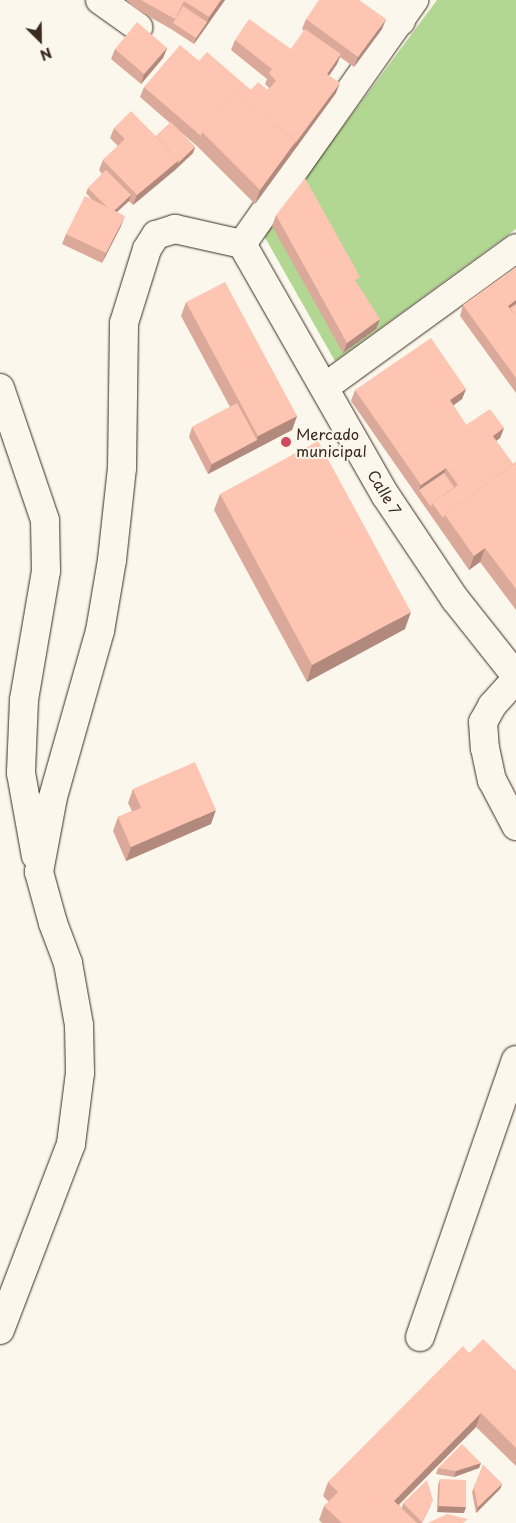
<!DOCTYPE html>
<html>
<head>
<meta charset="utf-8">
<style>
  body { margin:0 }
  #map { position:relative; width:516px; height:1523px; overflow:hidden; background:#fbf7ec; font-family:"Playpen Sans",sans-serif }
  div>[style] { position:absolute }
  .green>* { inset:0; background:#b1d793 }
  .roads { filter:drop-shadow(0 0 1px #3b2a1e) drop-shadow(0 0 1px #3b2a1e) }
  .minor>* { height:28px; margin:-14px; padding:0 14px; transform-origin:14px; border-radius:14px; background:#fbf7ec }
  .wall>* { inset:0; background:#daa999 }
  .shaded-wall>* { inset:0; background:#b18a7d }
  .building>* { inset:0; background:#fdc5b2 }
  .dots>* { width:14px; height:14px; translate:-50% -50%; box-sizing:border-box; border:2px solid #fbf7ec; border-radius:50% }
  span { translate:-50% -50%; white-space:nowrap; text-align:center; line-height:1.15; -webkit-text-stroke:4px #fbf7ec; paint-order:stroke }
  .poi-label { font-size:15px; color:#3b2a1e }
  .left { translate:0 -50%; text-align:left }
  .street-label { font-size:15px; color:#3b2a1e }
  .north { position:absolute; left:15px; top:15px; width:50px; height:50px; -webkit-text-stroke:4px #fbf7ec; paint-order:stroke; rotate:157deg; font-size:14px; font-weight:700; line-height:20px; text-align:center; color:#3b2a1e }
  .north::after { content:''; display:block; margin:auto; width:18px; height:22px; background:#3b2a1e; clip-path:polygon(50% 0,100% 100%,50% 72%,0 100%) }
</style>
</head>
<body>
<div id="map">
  <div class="green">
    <i style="clip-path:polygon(437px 0,516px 0,516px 229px,335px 361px,263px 234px)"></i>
  </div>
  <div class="roads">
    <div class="minor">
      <i style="left:100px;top:0;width:47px;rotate:35.4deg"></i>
      <i style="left:373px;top:0;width:35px;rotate:37deg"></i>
      <i style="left:242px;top:244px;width:290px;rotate:60.3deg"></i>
      <i style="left:386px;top:496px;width:124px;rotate:56.2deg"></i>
      <i style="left:455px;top:599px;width:98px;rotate:51.6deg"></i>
      <i style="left:242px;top:244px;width:299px;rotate:-54.8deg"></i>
      <i style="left:325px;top:387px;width:236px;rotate:-36deg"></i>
      <i style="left:0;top:388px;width:139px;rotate:71.2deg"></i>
      <i style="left:45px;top:520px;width:51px;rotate:88.9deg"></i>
      <i style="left:46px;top:571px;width:131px;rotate:99.7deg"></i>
      <i style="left:24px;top:700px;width:73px;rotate:92.4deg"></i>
      <i style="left:21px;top:773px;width:84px;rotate:79.8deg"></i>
      <i style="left:516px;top:679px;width:36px;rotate:132deg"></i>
      <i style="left:492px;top:706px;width:18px;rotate:119deg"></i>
      <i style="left:483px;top:722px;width:26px;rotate:86deg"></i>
      <i style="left:485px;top:748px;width:33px;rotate:78deg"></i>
      <i style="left:492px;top:780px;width:52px;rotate:62.4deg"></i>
      <i style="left:0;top:1330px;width:199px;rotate:-69.1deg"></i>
      <i style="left:71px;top:1144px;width:72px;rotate:-82.8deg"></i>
      <i style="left:80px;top:1073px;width:48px;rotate:-91.2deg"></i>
      <i style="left:79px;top:1025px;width:63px;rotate:-100.1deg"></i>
      <i style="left:68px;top:963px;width:43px;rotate:-110.6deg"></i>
      <i style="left:53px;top:923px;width:53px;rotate:-105.4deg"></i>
      <i style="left:39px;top:872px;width:76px;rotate:-79.4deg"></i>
      <i style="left:53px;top:797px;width:173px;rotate:-74.2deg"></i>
      <i style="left:100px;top:631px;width:72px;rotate:-80.4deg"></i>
      <i style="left:112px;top:560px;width:93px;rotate:-83.8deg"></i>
      <i style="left:122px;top:468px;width:145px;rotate:-89.2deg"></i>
      <i style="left:124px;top:323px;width:77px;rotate:-72.7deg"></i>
      <i style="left:147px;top:249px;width:17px;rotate:-57deg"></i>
      <i style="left:156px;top:235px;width:20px;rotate:-18deg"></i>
      <i style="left:175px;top:229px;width:69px;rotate:12.6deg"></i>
      <i style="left:420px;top:1337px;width:293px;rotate:-70.9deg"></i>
    </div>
  </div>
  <div class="wall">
    <i style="clip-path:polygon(126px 0,225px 0,194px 44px,171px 29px,136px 9px)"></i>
    <i style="clip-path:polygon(306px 19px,382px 29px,354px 67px,340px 57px,337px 64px,329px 76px,336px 93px,255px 204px,197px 146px,177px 129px,195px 147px,193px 153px,175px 170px,133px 205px,129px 201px,117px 212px,121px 226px,102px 263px,62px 244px,66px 234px,92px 200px,86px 193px,88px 188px,102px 174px,99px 170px,103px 160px,118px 146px,110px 138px,114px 128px,156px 136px,170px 123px,140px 97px,144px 87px,199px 61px,251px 90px,268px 90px,269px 88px,265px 84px,267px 79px,231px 50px,235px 40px,291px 49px,304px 31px,302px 29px)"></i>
    <i style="clip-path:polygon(167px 48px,163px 58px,141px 84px,111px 59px,115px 49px)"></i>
    <i style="clip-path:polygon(276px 215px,357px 284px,380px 319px,376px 329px,343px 353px,272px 226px)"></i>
    <i style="clip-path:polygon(516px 267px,516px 393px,460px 316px,463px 305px)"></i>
    <i style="clip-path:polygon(186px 302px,297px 416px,292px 430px,208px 474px,189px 437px,192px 427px,230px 407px,181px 316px)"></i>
    <i style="clip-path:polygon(466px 389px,462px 399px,453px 405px,466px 425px,504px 428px,500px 438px,496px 441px,513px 464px,516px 462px,516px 610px,480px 562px,469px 570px,351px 401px,355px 390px)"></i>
    <i style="clip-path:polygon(220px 494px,405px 629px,307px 682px,214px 510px)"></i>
    <i style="clip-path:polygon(133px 789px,211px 824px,126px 861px,113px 831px,118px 817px,132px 811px,128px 803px)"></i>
    <i style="clip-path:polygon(469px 1353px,516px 1371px,516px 1466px,476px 1427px,399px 1505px,402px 1508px,403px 1503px,431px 1505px,422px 1523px,322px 1523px,319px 1520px,324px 1506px,329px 1502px,323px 1496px,328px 1482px)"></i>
    <i style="clip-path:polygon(481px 1463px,479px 1468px,454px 1477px,436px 1474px,438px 1468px)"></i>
    <i style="clip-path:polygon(483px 1465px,502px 1484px,500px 1489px,476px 1513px,472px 1492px)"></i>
    <i style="clip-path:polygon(440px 1479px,464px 1513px,437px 1512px,438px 1485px)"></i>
  </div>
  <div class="shaded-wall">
    <i style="clip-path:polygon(221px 0,225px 0,194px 44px,196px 38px,207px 22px,209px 17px)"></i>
    <i style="clip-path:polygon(386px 19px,382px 29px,354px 67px,358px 57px)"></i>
    <i style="clip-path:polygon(167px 48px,163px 58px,141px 84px,144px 74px)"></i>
    <i style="clip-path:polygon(341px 54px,337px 64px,323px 84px,327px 74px)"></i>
    <i style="clip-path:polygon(340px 83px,336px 93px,255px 204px,260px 190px,296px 141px)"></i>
    <i style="clip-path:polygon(195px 147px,193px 153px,175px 170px,133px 205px,137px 195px,179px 160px)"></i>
    <i style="clip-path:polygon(131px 195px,129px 201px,110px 218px,112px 212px)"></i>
    <i style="clip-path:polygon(125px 216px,121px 226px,102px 263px,106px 253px)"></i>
    <i style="clip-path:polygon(516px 300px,516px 308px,508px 313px,508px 306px)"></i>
    <i style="clip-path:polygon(380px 319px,376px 329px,343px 353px,347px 343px)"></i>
    <i style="clip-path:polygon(466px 389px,462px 399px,446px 411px,450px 400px)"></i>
    <i style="clip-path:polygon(297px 416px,292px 430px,208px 474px,212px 464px,257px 440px,258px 436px)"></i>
    <i style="clip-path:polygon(504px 428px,500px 438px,489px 446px,493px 436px)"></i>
    <i style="clip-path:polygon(446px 468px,442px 479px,419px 490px,421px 485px)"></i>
    <i style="clip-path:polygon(485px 548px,480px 562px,469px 570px,474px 556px)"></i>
    <i style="clip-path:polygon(411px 612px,405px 629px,307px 682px,312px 665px)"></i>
    <i style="clip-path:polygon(216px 810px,211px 824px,126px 861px,131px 847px)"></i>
    <i style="clip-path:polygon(481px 1413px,476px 1427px,389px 1514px,394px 1501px)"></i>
    <i style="clip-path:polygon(481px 1463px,479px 1468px,454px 1477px,456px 1471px)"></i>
    <i style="clip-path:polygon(502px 1484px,500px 1489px,476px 1513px,478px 1507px)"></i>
    <i style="clip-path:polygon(439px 1506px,466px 1507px,464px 1513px,437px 1512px)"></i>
  </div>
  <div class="building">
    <i style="clip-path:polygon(141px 0,221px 0,209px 17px,184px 1px,175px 19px)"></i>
    <i style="clip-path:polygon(319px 0,359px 0,386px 19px,358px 57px,306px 19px)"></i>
    <i style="clip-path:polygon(183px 6px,207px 22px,196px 38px,173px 23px)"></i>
    <i style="clip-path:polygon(249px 19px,291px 49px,305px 29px,341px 54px,327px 74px,340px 83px,294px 145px,296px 141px,236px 92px,202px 132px,201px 136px,144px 87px,180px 45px,199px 61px,207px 52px,251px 90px,258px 82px,268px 90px,276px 81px,269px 73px,272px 69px,235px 40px)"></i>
    <i style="clip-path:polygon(137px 22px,167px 48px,144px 74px,115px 49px)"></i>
    <i style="clip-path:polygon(236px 92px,296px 141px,260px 190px,202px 132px)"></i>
    <i style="clip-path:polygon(131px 111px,179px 160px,137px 195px,103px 160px,125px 139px,114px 128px)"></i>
    <i style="clip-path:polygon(171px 122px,195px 147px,177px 164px,179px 160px,156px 136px)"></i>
    <i style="clip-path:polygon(106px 170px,131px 195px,114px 211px,107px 207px,88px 188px)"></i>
    <i style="clip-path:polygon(305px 178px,360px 277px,355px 280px,380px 319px,347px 343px,276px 215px)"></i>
    <i style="clip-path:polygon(85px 196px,125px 216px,106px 253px,66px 234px)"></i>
    <i style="clip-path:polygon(516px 267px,516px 300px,508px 306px,516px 316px,516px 378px,463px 305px)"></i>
    <i style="clip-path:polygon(225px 282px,297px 416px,258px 436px,186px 302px)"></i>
    <i style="clip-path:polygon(516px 304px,516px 316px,510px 308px)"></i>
    <i style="clip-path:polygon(431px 338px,466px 389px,450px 400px,466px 425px,490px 409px,504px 428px,493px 436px,513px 464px,445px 515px,443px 518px,432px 503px,458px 485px,446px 468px,421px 485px,355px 390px)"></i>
    <i style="clip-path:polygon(237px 403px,257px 440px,212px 464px,192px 427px)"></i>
    <i style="clip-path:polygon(318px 441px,411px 612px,312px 665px,220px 494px)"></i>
    <i style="clip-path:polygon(516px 462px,516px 589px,485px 548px,474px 556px,445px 515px)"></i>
    <i style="clip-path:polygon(444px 473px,454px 487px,432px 503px,431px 507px,419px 490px)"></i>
    <i style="clip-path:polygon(195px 762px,216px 810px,131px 847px,118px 817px,141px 808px,133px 789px)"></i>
    <i style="clip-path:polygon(483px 1339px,516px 1371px,516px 1448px,481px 1413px,394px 1501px,417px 1523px,342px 1523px,324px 1506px,338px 1492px,328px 1482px,463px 1346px,469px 1353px)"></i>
    <i style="clip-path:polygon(462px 1444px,481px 1463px,456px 1471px,438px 1468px)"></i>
    <i style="clip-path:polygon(483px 1465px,502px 1484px,478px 1507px,474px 1487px)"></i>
    <i style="clip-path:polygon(440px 1479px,466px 1480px,466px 1507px,439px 1506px)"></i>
    <i style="clip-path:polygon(427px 1480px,433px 1500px,422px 1522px,403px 1503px)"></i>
    <i style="clip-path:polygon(447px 1514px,468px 1519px,463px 1523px,428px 1523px)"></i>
  </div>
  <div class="dots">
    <i style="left:286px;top:442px;background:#d1495b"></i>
  </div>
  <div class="poi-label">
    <span class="left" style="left:296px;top:442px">Mercado<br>municipal</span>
  </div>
  <div class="street-label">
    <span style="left:385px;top:492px;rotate:59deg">Calle 7</span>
  </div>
  <div class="north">N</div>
</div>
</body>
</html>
